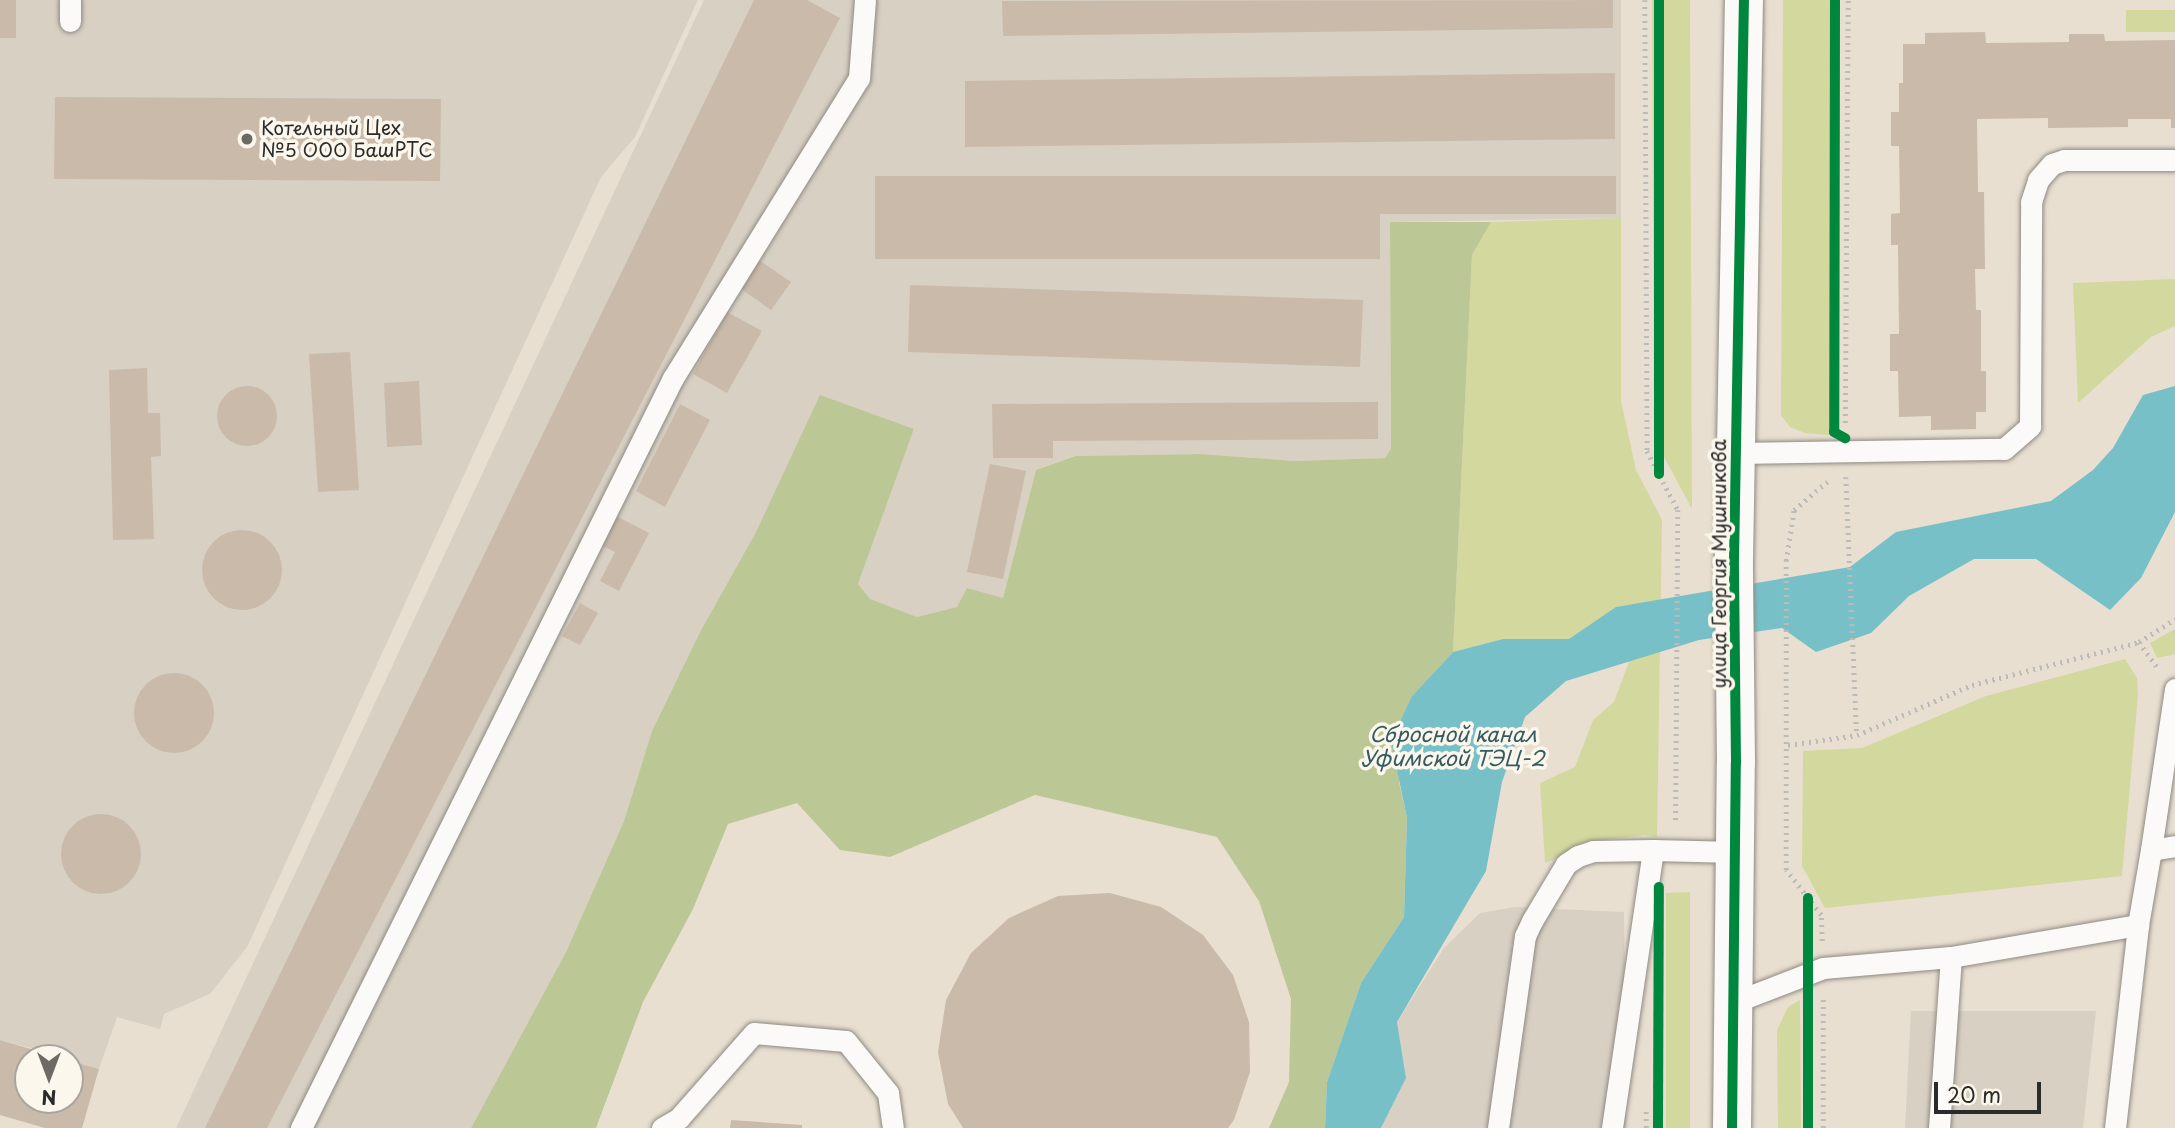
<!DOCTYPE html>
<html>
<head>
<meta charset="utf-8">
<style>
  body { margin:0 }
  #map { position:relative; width:2175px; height:1128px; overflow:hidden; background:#e8dfd0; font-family:"Playpen Sans",sans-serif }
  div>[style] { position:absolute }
  .industrial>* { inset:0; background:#d8d0c3 }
  .green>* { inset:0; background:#d3d89e }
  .forest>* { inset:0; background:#bcc796 }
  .water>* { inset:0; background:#77c0c8 }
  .building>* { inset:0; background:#cabaaa }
  .round { border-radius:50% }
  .path>* { height:4.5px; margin-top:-2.25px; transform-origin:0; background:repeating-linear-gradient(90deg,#bdbbb8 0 2px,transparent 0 7px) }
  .roads { filter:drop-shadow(0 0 2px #8f8b83) drop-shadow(0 0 2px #8f8b83) }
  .lane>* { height:21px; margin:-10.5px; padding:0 10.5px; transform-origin:10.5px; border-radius:10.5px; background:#fcfaf8 }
  .street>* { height:38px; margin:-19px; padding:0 19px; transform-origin:19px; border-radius:19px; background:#fcfaf8 }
  .cycleway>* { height:10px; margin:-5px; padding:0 5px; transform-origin:5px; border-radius:5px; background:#00873e }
  .dots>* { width:19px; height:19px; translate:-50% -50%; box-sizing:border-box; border:4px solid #fbf7ec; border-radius:50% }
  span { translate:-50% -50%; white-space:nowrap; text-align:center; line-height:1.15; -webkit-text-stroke:7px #fbf7ec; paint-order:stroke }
  .poi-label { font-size:19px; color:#2b2b2b }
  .left { translate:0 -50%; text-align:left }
  .street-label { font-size:19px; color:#2b2b2b }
  .water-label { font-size:21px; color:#355b61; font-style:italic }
  .north { position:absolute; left:14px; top:1044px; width:70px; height:70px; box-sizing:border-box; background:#fbf7ec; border:2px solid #a8a59f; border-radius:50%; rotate:180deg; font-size:19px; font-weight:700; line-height:28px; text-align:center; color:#2b2b2b }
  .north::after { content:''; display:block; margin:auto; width:24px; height:32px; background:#6d6a65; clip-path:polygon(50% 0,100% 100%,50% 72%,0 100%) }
  .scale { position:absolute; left:1934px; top:1082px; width:107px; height:32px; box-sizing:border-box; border:4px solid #2b2b2b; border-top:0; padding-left:9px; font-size:21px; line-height:24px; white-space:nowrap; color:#2b2b2b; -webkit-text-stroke:5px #fbf7ec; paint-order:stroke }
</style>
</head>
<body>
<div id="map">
  <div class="industrial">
    <i style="clip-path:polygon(0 0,698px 0,635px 137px,601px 177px,247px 947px,210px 994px,164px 1014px,160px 1029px,117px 1017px,99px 1069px,70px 1061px,70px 1058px,0 1040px)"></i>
    <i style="clip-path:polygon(704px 0,1621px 0,1621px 218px,1390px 222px,1391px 449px,1385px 458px,1295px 461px,1200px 454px,1074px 456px,1036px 470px,1003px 598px,917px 617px,870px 600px,858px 584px,914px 429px,756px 532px,700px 632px,652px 731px,624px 821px,566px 952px,471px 1128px,176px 1128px)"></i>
    <i style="clip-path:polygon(1515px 907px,1624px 912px,1626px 1128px,1381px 1128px,1406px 1078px,1397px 1022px,1444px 948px,1480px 913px)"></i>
    <i style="clip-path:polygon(1911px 1011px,2096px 1011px,2083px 1128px,1905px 1128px)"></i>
  </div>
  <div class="green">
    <i style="clip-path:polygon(1652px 0,1690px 0,1692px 509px,1664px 457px,1654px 447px)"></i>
    <i style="clip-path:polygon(1783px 0,1840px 0,1839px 436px,1805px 433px,1790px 427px,1781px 415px)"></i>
    <i style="clip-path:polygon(2126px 10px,2175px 10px,2175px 32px,2126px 32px)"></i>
    <i style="clip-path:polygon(1621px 218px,1621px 401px,1636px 470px,1662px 520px,1657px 837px,1645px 835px,1597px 841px,1545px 863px,1540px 783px,1575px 767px,1593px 720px,1614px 702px,1629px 662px,1599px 619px,1569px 639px,1503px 639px,1453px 652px,1472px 255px,1491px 222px)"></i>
    <i style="clip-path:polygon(2175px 279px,2175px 326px,2151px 337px,2078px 403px,2073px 283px)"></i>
    <i style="clip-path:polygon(2175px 629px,2175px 654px,2157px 658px,2150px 643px)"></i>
    <i style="clip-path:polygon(2125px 659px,2137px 678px,2138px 695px,2122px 876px,1825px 908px,1802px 866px,1803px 751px,1862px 748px,1986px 696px)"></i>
    <i style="clip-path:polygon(1690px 892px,1690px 1128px,1666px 1128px,1666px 893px)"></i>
    <i style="clip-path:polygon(1800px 1000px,1801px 1128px,1778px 1128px,1777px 1030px,1788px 1007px)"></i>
  </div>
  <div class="forest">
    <i style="clip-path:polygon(1390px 222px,1491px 222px,1472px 255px,1453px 652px,1412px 696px,1399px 782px,1407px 818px,1404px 917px,1361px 983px,1327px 1082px,1325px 1128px,1269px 1128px,1289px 1082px,1291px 999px,1259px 901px,1217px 837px,1035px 795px,890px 857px,840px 850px,797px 803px,728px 824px,693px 909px,643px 1002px,596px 1128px,471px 1128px,566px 952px,624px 821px,652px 731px,700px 632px,756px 532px,820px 395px,914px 429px,858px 584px,870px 599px,917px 617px,957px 607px,967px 588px,1003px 598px,1036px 470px,1075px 456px,1200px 454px,1295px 461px,1385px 458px,1391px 449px)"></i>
  </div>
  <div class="water">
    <i style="clip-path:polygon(2175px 386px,2175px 512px,2141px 578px,2110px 610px,2036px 559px,1974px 559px,1909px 596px,1871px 633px,1816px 652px,1782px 628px,1699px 640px,1566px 681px,1525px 717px,1502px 782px,1486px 871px,1397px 1022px,1406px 1078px,1381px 1128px,1325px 1128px,1327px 1082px,1361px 983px,1404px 917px,1407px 818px,1391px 741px,1412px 696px,1453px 652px,1503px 639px,1569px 639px,1616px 607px,1850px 567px,1896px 532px,2051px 501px,2093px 470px,2113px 448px,2143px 395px)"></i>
  </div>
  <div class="building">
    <i style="clip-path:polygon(0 0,16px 0,16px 38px,0 38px)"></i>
    <i style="clip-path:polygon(754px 0,807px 0,840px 18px,267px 1128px,205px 1128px)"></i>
    <i style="clip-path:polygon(1613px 0,1613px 28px,1003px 36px,1002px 1px)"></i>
    <i style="clip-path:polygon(1985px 32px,1986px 43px,2069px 42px,2069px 34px,2104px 34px,2105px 41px,2175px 40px,2175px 128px,2171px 128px,2171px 119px,2128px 119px,2128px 127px,2048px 128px,2048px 118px,1977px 119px,1978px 192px,1984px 192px,1985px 269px,1975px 269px,1976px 310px,1981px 310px,1981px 371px,1986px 371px,1986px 412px,1976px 412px,1976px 429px,1931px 430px,1931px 416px,1899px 417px,1898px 371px,1890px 371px,1890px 334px,1899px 334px,1898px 245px,1891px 245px,1891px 214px,1900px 213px,1899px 146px,1891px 146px,1891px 112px,1899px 112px,1899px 83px,1903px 83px,1903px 44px,1925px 44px,1925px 33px)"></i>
    <i style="clip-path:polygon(1615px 73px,1615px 139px,965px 147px,965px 81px)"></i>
    <i style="clip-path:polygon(55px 97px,441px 99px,440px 181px,54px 179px)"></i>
    <i style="clip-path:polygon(875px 176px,1616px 176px,1616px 214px,1380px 214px,1380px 259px,875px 259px)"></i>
    <i style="clip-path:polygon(760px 261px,791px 282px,771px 310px,741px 289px)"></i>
    <i style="clip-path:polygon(910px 285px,1363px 300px,1360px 367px,908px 352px)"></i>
    <i style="clip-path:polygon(727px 312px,762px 331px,727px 393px,693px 374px)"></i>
    <i style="clip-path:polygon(350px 352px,359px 490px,318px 492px,309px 354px)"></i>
    <i style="clip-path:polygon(147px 368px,148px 413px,160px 413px,161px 456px,151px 457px,154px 539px,113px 540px,109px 370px)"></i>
    <i style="clip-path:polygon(419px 381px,422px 445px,387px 447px,384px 383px)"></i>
    <i class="round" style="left:217px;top:386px;width:60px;height:60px"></i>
    <i style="clip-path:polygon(1378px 402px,1378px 439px,1053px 441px,1053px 458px,993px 458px,992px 404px)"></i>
    <i style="clip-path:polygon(680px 404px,710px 420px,665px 507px,636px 491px)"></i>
    <i style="clip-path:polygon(990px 464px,1026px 471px,1003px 579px,967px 572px)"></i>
    <i style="clip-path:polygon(614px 515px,649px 533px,619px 591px,600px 581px,615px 552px,599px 544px)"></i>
    <i class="round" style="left:202px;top:530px;width:80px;height:80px"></i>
    <i style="clip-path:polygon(580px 603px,598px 613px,580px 645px,562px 636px)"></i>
    <i class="round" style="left:134px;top:673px;width:80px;height:80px"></i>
    <i class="round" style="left:61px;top:814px;width:80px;height:80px"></i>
    <i style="clip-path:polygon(1110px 893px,1161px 907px,1203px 935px,1233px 975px,1249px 1022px,1250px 1072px,1234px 1120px,1228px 1128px,963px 1128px,948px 1104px,938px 1052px,946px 1000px,971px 953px,1009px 918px,1058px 896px)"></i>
    <i style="clip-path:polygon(0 1040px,58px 1057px,28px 1058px,28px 1100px,70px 1100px,70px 1061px,99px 1069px,82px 1128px,45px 1128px,0 1115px)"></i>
    <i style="clip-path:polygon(731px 1120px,802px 1125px,802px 1128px,730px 1128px)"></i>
  </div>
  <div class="path">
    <i style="left:1645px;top:0;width:451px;rotate:89.7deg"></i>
    <i style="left:1647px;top:451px;width:67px;rotate:62.3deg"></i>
    <i style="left:1678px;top:510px;width:314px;rotate:90.4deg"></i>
    <i style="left:1845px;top:423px;width:423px;rotate:-89.6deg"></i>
    <i style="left:1846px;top:477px;width:258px;rotate:87.6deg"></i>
    <i style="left:2139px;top:642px;width:31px;rotate:54deg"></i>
    <i style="left:1788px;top:745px;width:70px;rotate:-8.2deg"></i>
    <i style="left:1857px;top:735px;width:125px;rotate:-23.5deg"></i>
    <i style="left:1972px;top:685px;width:172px;rotate:-14.4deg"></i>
    <i style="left:2139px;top:642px;width:43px;rotate:-32.6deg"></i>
    <i style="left:1822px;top:941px;width:26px;rotate:-92deg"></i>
    <i style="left:1821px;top:915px;width:57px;rotate:-127.9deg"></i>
    <i style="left:1786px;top:870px;width:309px;rotate:-90deg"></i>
    <i style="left:1786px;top:561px;width:52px;rotate:-81.1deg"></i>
    <i style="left:1794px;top:510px;width:45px;rotate:-40.5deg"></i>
    <i style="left:1646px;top:1128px;width:20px;rotate:-90deg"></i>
    <i style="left:1823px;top:1128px;width:129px;rotate:-90deg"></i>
  </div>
  <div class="roads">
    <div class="lane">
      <i style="left:70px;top:0;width:21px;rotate:90deg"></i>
      <i style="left:1737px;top:453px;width:267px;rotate:-0.9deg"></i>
      <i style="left:2004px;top:449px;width:35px;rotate:-41deg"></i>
      <i style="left:2030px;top:426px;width:224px;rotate:-89.7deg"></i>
      <i style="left:2031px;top:202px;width:23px;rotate:-72deg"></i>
      <i style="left:2038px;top:180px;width:21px;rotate:-49deg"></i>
      <i style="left:2052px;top:164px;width:13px;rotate:-18deg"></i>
      <i style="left:2064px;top:160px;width:111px"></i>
      <i style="left:2175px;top:689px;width:163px;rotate:98.5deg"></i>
      <i style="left:2151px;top:850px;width:24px;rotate:-9deg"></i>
      <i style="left:1653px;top:850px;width:83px;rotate:1.4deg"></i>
      <i style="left:1735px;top:1002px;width:94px;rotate:-21.1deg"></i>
      <i style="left:1823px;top:968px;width:128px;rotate:-4.9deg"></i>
      <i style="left:1951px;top:957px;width:190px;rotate:-9.7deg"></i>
      <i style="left:301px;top:1128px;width:837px;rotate:-63.62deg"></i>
      <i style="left:673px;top:378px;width:353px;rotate:-58.2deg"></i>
      <i style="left:859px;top:78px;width:78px;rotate:-85.6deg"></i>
      <i style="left:662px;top:1128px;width:20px;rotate:-30deg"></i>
      <i style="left:679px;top:1118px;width:113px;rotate:-48.6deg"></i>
      <i style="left:754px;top:1033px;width:92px;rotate:5deg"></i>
      <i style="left:846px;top:1041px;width:67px;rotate:51.1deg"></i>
      <i style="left:888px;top:1093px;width:35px;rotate:82deg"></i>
      <i style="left:1498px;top:1128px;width:194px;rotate:-82deg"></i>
      <i style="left:1525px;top:936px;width:17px;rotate:-65deg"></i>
      <i style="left:1532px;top:921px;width:66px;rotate:-59.2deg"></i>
      <i style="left:1566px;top:864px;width:14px;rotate:-34deg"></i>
      <i style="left:1578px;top:856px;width:16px;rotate:-18deg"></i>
      <i style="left:1593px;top:851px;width:60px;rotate:-1deg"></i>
      <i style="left:1653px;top:850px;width:281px;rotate:98.4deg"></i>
      <i style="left:1939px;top:1128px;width:171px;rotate:-86deg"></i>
      <i style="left:2115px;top:1128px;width:204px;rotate:-83.5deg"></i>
      <i style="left:2138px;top:925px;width:76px;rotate:-80.2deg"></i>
    </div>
    <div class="street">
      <i style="left:1732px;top:1128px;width:365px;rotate:-89.4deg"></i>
      <i style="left:1736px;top:763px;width:204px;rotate:-90.6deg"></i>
      <i style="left:1734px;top:559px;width:559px;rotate:-88.98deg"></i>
    </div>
  </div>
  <div class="cycleway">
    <i style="left:1659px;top:0;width:474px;rotate:90deg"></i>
    <i style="left:1835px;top:0;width:432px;rotate:90.1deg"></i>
    <i style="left:1834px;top:432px;width:13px;rotate:29deg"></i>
    <i style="left:1658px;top:1128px;width:241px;rotate:-89.8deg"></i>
    <i style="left:1732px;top:1128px;width:365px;rotate:-89.4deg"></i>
    <i style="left:1736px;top:763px;width:204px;rotate:-90.6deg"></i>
    <i style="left:1734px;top:559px;width:559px;rotate:-88.98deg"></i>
    <i style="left:1808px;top:1128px;width:230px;rotate:-90deg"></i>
  </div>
  <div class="dots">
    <i style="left:247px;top:139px;background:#6d6a65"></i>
  </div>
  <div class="poi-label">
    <span class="left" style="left:261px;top:139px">Котельный Цех<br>№5 ООО БашРТС</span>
  </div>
  <div class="street-label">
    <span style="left:1719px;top:564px;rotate:-90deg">улица Георгия Мушникова</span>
  </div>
  <div class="water-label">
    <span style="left:1453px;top:745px">Сбросной канал<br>Уфимской ТЭЦ-2</span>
  </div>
  <div class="north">N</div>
  <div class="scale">20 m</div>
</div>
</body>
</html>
